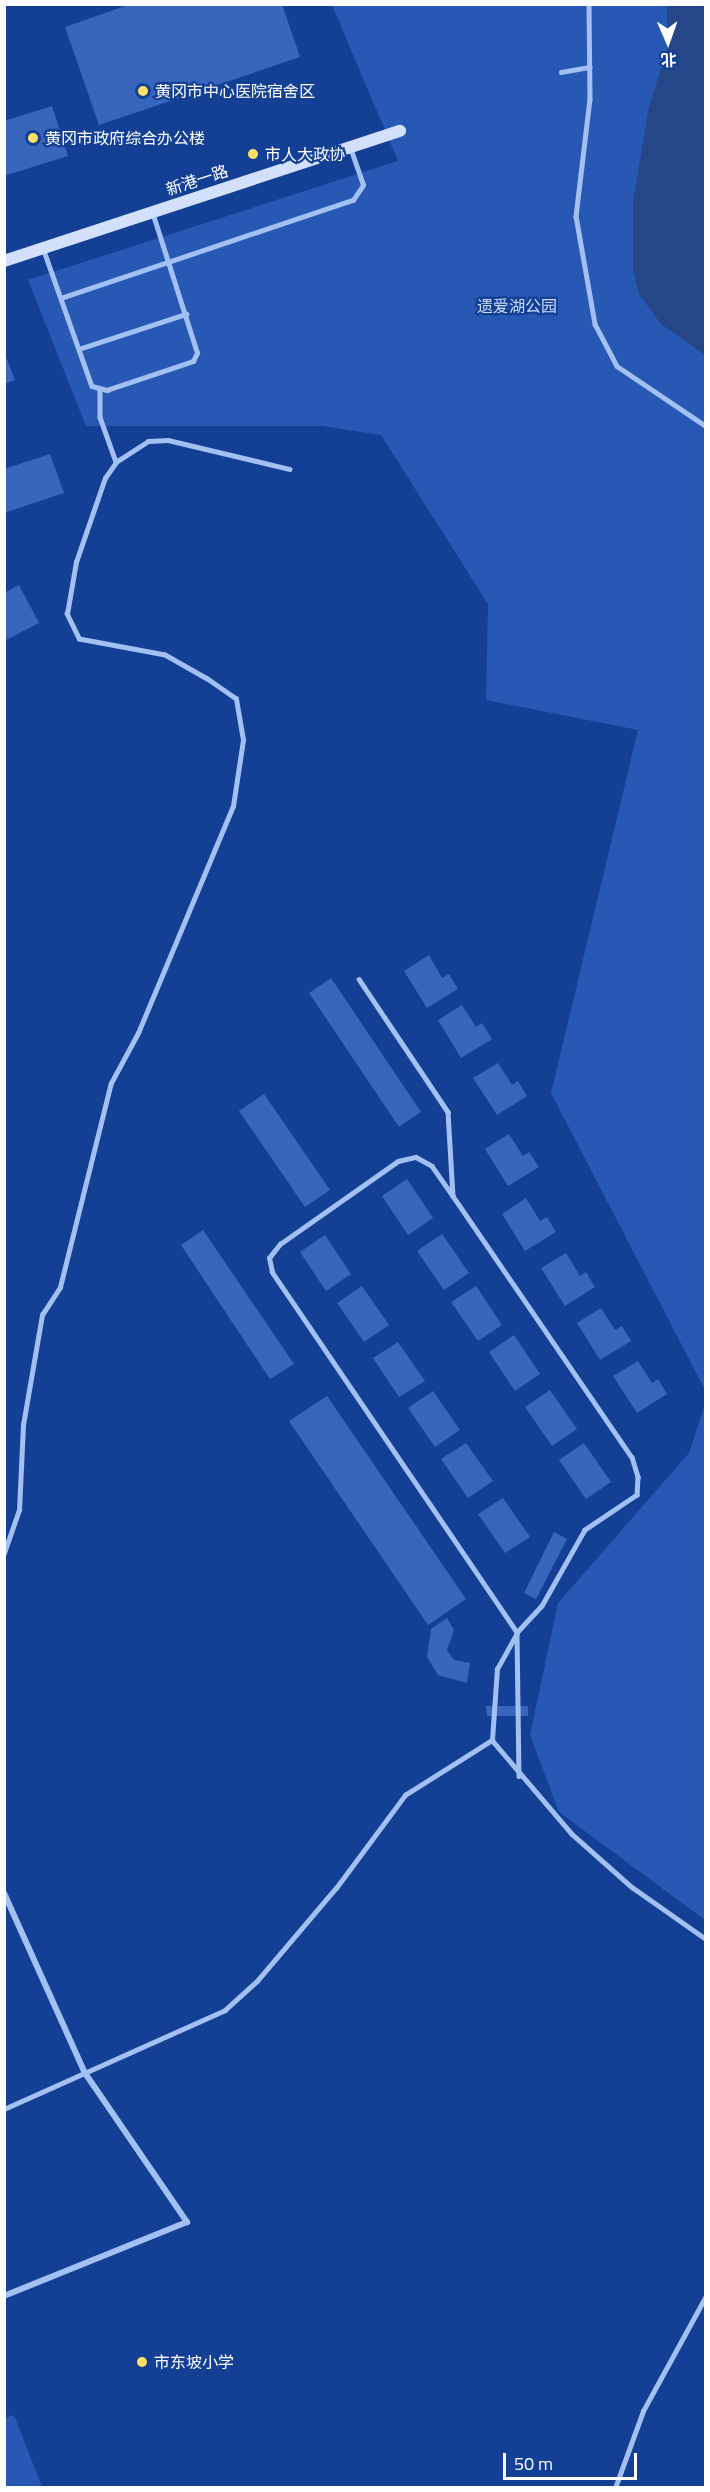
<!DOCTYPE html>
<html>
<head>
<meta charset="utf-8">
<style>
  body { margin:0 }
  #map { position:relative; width:710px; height:2492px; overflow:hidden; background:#134095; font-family:"Titillium Web","Noto Sans SC",sans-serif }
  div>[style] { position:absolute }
  .green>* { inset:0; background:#2658b4 }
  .water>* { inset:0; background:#264787 }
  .building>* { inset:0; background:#3766bc }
  .lane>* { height:4.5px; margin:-2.25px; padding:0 2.25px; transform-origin:2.25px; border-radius:2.25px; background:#a3c0f2 }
  .street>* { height:6px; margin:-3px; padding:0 3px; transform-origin:3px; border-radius:3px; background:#a3c0f2 }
  .secondary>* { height:12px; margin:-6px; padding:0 6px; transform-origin:6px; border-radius:6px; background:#d2e0fc }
  .dots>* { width:16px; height:16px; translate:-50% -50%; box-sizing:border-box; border:3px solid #134095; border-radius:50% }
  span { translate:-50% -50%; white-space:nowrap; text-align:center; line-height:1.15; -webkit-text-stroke:4.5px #134095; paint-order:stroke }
  .poi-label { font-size:16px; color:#fff }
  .left { translate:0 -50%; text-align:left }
  .street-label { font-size:16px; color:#fff }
  .park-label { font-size:16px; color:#caddfd }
  .frame { position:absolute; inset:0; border:6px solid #fff; pointer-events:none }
  .north { position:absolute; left:638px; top:12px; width:60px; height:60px; -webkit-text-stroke:4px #134095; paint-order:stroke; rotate:178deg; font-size:16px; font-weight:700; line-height:24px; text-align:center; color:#fff }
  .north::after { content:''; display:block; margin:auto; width:21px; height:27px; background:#fff; clip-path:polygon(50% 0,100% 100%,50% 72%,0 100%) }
  .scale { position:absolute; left:503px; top:2453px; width:134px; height:27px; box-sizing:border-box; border:3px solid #fff; border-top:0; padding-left:8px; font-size:18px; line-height:21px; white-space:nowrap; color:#fff; -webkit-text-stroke:4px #134095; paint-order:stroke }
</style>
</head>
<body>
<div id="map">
  <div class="green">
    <i style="clip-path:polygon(332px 5px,705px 5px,705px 1390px,551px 1093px,638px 730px,486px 700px,488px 604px,381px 435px,322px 426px,86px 426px,28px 280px,398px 161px)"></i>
    <i style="clip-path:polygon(705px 1404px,705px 1920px,559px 1812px,530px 1735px,558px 1603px,689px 1453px)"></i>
    <i style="clip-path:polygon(14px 2415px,42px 2487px,5px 2487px,5px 2418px)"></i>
  </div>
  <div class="water">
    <i style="clip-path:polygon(667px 5px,705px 5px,705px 355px,661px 324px,639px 294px,633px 270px,633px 203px,649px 107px,667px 49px)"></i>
  </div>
  <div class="building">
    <i style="clip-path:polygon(131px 4px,282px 4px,300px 57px,99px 125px,65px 27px)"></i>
    <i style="clip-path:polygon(52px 106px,68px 156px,4px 176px,4px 121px)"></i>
    <i style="clip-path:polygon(4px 352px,15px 380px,4px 384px)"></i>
    <i style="clip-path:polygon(50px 454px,64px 493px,4px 513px,4px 469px)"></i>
    <i style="clip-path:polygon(19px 585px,39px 623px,4px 641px,4px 593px)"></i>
    <i style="clip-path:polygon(429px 955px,442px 978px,449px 974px,458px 989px,427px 1008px,404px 971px)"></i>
    <i style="clip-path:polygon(331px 978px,421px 1112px,399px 1127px,309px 993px)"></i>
    <i style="clip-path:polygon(462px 1005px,476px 1027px,482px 1023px,492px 1039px,461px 1058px,438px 1020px)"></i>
    <i style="clip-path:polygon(498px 1063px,512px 1085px,518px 1081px,527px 1096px,497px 1115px,473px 1078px)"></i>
    <i style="clip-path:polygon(264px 1094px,330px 1190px,305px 1207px,239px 1111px)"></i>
    <i style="clip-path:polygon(509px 1134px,523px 1156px,529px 1152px,539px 1167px,508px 1186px,485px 1149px)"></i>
    <i style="clip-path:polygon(407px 1179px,433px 1218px,408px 1235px,382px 1196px)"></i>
    <i style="clip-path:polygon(526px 1198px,540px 1221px,547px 1217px,556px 1232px,525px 1251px,502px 1214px)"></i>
    <i style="clip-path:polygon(203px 1230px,294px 1364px,270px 1379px,181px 1245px)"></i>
    <i style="clip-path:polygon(442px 1234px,469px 1273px,444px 1290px,417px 1251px)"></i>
    <i style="clip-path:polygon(325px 1235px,351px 1274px,326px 1291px,300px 1252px)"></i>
    <i style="clip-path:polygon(566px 1253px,580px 1276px,586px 1272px,595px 1287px,565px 1306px,541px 1268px)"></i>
    <i style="clip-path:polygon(362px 1286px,389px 1325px,364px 1342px,337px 1303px)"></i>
    <i style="clip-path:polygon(476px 1286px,502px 1325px,478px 1341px,451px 1302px)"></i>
    <i style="clip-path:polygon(601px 1308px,615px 1330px,622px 1326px,631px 1341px,600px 1360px,577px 1323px)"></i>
    <i style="clip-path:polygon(514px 1335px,540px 1374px,515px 1391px,489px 1352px)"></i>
    <i style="clip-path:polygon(398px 1342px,425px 1381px,399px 1397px,373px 1358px)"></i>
    <i style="clip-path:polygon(638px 1361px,652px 1383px,658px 1379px,667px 1394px,637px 1413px,613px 1376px)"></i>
    <i style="clip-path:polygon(550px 1390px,577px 1429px,552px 1446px,525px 1407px)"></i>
    <i style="clip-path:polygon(433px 1391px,460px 1430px,435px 1447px,408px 1408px)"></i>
    <i style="clip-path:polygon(327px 1396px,466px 1599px,428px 1625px,289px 1421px)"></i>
    <i style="clip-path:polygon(466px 1443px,493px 1481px,468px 1498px,441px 1459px)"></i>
    <i style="clip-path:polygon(584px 1443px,611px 1482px,586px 1499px,559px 1460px)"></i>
    <i style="clip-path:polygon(503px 1498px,530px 1537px,505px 1553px,478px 1514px)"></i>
    <i style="clip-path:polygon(554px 1532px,567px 1539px,536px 1599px,524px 1593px)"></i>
    <i style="clip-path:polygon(447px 1618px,454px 1630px,447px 1650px,454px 1660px,470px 1663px,467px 1683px,438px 1675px,427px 1657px,431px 1629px)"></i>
    <i style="clip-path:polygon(486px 1706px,528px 1706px,528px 1716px,487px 1716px)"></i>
  </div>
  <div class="lane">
    <i style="left:589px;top:4px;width:95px;rotate:89.4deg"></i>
    <i style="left:590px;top:99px;width:118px;rotate:96.8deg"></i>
    <i style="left:576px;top:216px;width:110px;rotate:80deg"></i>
    <i style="left:595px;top:324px;width:47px;rotate:62.4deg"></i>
    <i style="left:617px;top:366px;width:107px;rotate:34deg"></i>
    <i style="left:561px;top:72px;width:29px;rotate:-10deg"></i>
    <i style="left:43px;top:248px;width:146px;rotate:70.5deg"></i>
    <i style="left:92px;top:386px;width:16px;rotate:15deg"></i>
    <i style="left:107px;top:390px;width:91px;rotate:-18.6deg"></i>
    <i style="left:193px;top:361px;width:9px;rotate:-63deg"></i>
    <i style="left:197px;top:353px;width:145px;rotate:-107.7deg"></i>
    <i style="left:61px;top:298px;width:308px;rotate:-18.6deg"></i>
    <i style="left:353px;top:200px;width:18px;rotate:-56deg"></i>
    <i style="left:363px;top:185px;width:37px;rotate:-109deg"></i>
    <i style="left:79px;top:349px;width:113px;rotate:-18.1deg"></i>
    <i style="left:100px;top:391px;width:26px;rotate:90deg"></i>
    <i style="left:100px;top:417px;width:48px;rotate:70.4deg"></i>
    <i style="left:359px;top:979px;width:160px;rotate:56.2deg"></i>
    <i style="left:448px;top:1112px;width:84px;rotate:86.6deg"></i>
    <i style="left:4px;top:1553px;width:46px;rotate:-70.8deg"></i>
    <i style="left:19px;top:1510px;width:85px;rotate:-87.3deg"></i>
    <i style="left:23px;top:1425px;width:112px;rotate:-80.2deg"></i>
    <i style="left:42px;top:1315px;width:33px;rotate:-57deg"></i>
    <i style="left:60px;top:1287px;width:210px;rotate:-76deg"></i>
    <i style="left:111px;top:1083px;width:57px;rotate:-61.6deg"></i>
    <i style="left:138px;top:1033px;width:246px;rotate:-67.3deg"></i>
    <i style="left:233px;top:806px;width:67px;rotate:-81.4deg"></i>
    <i style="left:243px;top:740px;width:42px;rotate:-99.7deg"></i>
    <i style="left:236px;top:699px;width:35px;rotate:-145deg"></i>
    <i style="left:207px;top:679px;width:48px;rotate:-150.3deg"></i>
    <i style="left:165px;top:655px;width:87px;rotate:-169.5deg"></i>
    <i style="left:79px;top:639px;width:28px;rotate:-116deg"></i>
    <i style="left:67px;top:614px;width:53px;rotate:-80.2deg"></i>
    <i style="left:76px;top:562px;width:89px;rotate:-71deg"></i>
    <i style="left:105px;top:478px;width:19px;rotate:-55deg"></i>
    <i style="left:116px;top:462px;width:38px;rotate:-33deg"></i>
    <i style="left:148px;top:441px;width:20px;rotate:-3deg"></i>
    <i style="left:168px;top:440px;width:125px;rotate:13.4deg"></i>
    <i style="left:492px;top:1740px;width:123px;rotate:49.6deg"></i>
    <i style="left:572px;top:1834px;width:80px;rotate:41.5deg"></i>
    <i style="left:632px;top:1887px;width:90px;rotate:35.1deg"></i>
    <i style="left:4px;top:2109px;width:242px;rotate:-24.1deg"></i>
    <i style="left:225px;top:2010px;width:43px;rotate:-42.2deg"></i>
    <i style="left:257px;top:1981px;width:122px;rotate:-49.7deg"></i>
    <i style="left:336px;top:1888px;width:116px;rotate:-53.4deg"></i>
    <i style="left:405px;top:1795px;width:103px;rotate:-32.3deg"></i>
    <i style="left:492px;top:1740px;width:71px;rotate:-86deg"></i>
    <i style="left:497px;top:1669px;width:41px;rotate:-60.9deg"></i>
    <i style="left:517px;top:1633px;width:436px;rotate:-124.2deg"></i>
    <i style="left:272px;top:1272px;width:14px;rotate:-102deg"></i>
    <i style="left:269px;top:1258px;width:18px;rotate:-52deg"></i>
    <i style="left:280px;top:1244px;width:144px;rotate:-35.1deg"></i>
    <i style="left:398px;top:1161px;width:18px;rotate:-13deg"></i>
    <i style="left:416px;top:1157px;width:18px;rotate:29deg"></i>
    <i style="left:432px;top:1166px;width:37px;rotate:55deg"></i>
    <i style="left:453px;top:1196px;width:316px;rotate:55.6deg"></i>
    <i style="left:632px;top:1457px;width:21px;rotate:73deg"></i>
    <i style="left:638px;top:1477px;width:18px;rotate:93deg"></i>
    <i style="left:637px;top:1495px;width:63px;rotate:146.1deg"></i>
    <i style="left:585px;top:1530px;width:87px;rotate:119.5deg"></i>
    <i style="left:542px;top:1606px;width:37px;rotate:133deg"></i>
    <i style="left:517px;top:1633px;width:143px;rotate:89.2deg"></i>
    <i style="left:615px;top:2488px;width:82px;rotate:-70deg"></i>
    <i style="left:643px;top:2411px;width:131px;rotate:-61.3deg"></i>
  </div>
  <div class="street">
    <i style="left:4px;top:1893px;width:197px;rotate:65.8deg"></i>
    <i style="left:85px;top:2073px;width:181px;rotate:55.6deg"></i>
    <i style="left:187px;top:2222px;width:197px;rotate:158deg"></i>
  </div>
  <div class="secondary">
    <i style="left:4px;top:261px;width:417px;rotate:-18.2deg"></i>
  </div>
  <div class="dots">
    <i style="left:143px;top:91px;background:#ffe064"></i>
    <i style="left:33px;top:138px;background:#ffe064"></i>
    <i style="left:253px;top:154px;background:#ffe064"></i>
    <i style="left:142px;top:2362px;background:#ffe064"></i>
  </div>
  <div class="poi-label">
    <span class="left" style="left:155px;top:91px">黄冈市中心医院宿舍区</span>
    <span class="left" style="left:45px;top:138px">黄冈市政府综合办公楼</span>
    <span class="left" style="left:265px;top:154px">市人大政协</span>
    <span class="left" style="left:154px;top:2362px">市东坡小学</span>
  </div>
  <div class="street-label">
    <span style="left:197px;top:180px;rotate:-18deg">新港一路</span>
  </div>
  <div class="park-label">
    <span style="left:517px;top:306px">遗爱湖公园</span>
  </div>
  <div class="frame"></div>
  <div class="north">北</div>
  <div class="scale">50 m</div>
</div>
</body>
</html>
